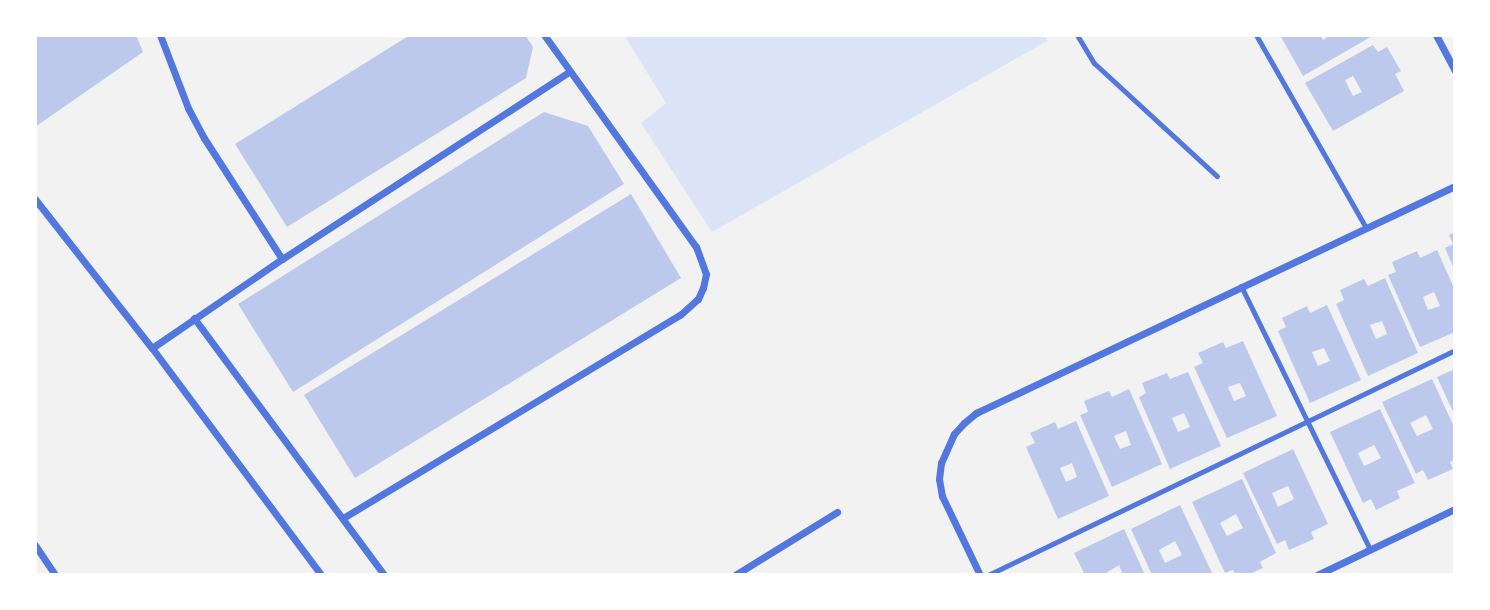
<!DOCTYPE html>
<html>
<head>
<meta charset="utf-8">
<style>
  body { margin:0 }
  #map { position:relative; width:1490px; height:610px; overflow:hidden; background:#f2f2f2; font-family:"Source Sans 3",sans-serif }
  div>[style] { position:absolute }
  .green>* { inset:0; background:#dbe4f7 }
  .building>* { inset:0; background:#bdc9ec }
  .service>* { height:5px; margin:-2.5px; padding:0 2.5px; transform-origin:2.5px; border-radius:2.5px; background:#5277de }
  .minor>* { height:7px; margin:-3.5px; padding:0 3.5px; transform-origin:3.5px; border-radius:3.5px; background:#5277de }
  span { translate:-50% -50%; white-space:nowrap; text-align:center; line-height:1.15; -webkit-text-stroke:5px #fff; paint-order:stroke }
  .frame { position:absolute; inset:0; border:37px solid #fff; pointer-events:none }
</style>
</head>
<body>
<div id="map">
  <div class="green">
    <i style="clip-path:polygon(624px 35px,1045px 35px,1047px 41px,712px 232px,641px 123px,666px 103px)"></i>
  </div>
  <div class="building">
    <i style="clip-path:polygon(35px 35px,136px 35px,143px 52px,35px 127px)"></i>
    <i style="clip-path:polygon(410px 35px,525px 35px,533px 47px,526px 78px,287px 227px,235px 144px)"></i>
    <i style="clip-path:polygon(1280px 35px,1321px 35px,1323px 40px,1331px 35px,1374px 35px,1303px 76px)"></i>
    <i style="clip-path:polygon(evenodd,1373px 45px,1378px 52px,1387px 47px,1401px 71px,1395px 74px,1404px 91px,1333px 131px,1305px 83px,1373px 45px,1353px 76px,1362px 92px,1353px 96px,1345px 80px,1353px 76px)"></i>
    <i style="clip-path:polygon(544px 112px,588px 126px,624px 184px,293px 392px,238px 304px)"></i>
    <i style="clip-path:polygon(631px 194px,681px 278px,355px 478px,304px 395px)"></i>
    <i style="clip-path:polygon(1455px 232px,1455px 271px,1445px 248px,1453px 244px,1449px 235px)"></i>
    <i style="clip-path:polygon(evenodd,1437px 250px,1455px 290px,1455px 332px,1420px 347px,1388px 275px,1396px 272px,1392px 262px,1417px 251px,1420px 258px,1437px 250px,1434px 292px,1440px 306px,1428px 310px,1423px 297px,1434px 292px)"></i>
    <i style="clip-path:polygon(evenodd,1385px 278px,1418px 353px,1368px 376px,1336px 304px,1344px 300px,1340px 290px,1364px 279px,1368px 286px,1385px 278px,1382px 321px,1387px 334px,1376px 339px,1370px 325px,1382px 321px)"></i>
    <i style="clip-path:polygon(evenodd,1327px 305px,1361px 380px,1310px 403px,1278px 331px,1286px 327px,1282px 318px,1307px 306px,1310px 313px,1327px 305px,1324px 348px,1330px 361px,1318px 366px,1312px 352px,1324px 348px)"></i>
    <i style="clip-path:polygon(evenodd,1243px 341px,1277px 416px,1227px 438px,1194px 367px,1203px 363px,1198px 353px,1223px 342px,1226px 348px,1243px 341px,1240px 383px,1246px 396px,1234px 401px,1228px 387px,1240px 383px)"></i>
    <i style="clip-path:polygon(1455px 369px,1455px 416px,1437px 377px)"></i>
    <i style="clip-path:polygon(evenodd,1188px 372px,1221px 446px,1170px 469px,1139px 397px,1146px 393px,1142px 383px,1167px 373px,1170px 379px,1188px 372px,1184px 413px,1190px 427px,1178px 432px,1172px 418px,1184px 413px)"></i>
    <i style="clip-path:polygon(evenodd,1432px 379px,1455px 429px,1455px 460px,1450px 462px,1453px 469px,1428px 480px,1423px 470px,1416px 474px,1382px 402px,1432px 379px,1426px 415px,1433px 429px,1417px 436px,1410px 423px,1426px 415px)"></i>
    <i style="clip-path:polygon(evenodd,1129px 389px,1162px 464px,1112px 487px,1080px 415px,1088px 412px,1084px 401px,1109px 391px,1112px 397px,1129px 389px,1126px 431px,1131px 445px,1120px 449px,1114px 436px,1126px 431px)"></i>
    <i style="clip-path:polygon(evenodd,1380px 409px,1415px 483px,1397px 491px,1400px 498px,1376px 510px,1371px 499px,1363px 503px,1330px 432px,1380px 409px,1374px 445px,1381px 458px,1364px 466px,1358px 453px,1374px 445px)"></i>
    <i style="clip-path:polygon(evenodd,1076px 421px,1109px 496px,1058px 519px,1026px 447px,1035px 443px,1030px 433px,1055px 422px,1058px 429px,1076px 421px,1072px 463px,1077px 477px,1066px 482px,1060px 468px,1072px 463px)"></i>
    <i style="clip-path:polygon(evenodd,1293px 449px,1328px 524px,1311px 532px,1314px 539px,1289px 550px,1285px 540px,1277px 544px,1243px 473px,1293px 449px,1288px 486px,1294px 499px,1278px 507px,1272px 493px,1288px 486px)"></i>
    <i style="clip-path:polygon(evenodd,1242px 479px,1276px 553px,1260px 562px,1263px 568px,1247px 575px,1236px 575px,1233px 570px,1225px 573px,1192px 502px,1242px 479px,1236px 514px,1243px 528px,1227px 536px,1220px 523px,1236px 514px)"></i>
    <i style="clip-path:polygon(evenodd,1180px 505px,1213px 575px,1152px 575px,1131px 529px,1180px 505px,1175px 541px,1182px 555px,1165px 563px,1159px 550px,1175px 541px)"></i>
    <i style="clip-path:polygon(1124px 529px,1145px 575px,1123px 575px,1119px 565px,1103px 575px,1085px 575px,1074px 553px)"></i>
  </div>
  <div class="service">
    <i style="left:1077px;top:35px;width:33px;rotate:59deg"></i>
    <i style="left:1094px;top:63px;width:167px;rotate:42.6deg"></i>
    <i style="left:1256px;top:35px;width:222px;rotate:60.3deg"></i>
    <i style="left:1241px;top:286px;width:293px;rotate:63.9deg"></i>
    <i style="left:988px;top:575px;width:518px;rotate:-25.72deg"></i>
  </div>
  <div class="minor">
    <i style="left:160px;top:35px;width:78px;rotate:69deg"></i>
    <i style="left:188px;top:108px;width:34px;rotate:62deg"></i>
    <i style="left:204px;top:138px;width:144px;rotate:57.2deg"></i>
    <i style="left:1436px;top:35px;width:40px;rotate:62deg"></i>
    <i style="left:35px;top:199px;width:189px;rotate:51.9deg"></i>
    <i style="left:152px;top:348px;width:283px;rotate:53.3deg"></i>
    <i style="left:194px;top:318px;width:320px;rotate:53.5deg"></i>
    <i style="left:152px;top:348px;width:158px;rotate:-34.4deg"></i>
    <i style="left:282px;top:259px;width:343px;rotate:-33.1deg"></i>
    <i style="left:343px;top:518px;width:393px;rotate:-31.1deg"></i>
    <i style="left:680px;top:315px;width:24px;rotate:-42deg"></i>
    <i style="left:698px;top:299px;width:12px;rotate:-66deg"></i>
    <i style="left:703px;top:288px;width:14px;rotate:-78deg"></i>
    <i style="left:706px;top:274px;width:29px;rotate:-110deg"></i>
    <i style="left:696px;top:247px;width:261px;rotate:-125.6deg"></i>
    <i style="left:35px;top:545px;width:36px;rotate:56deg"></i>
    <i style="left:735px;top:575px;width:120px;rotate:-31.7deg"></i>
    <i style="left:980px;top:575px;width:88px;rotate:-115.7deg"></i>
    <i style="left:942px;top:496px;width:17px;rotate:-100deg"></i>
    <i style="left:939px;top:479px;width:16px;rotate:-83deg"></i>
    <i style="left:941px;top:463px;width:32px;rotate:-66deg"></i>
    <i style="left:954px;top:434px;width:15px;rotate:-48deg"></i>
    <i style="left:964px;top:423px;width:16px;rotate:-40deg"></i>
    <i style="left:976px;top:413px;width:530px;rotate:-25.36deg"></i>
    <i style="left:1317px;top:575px;width:153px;rotate:-25.6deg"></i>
  </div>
  <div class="frame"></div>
</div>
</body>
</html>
